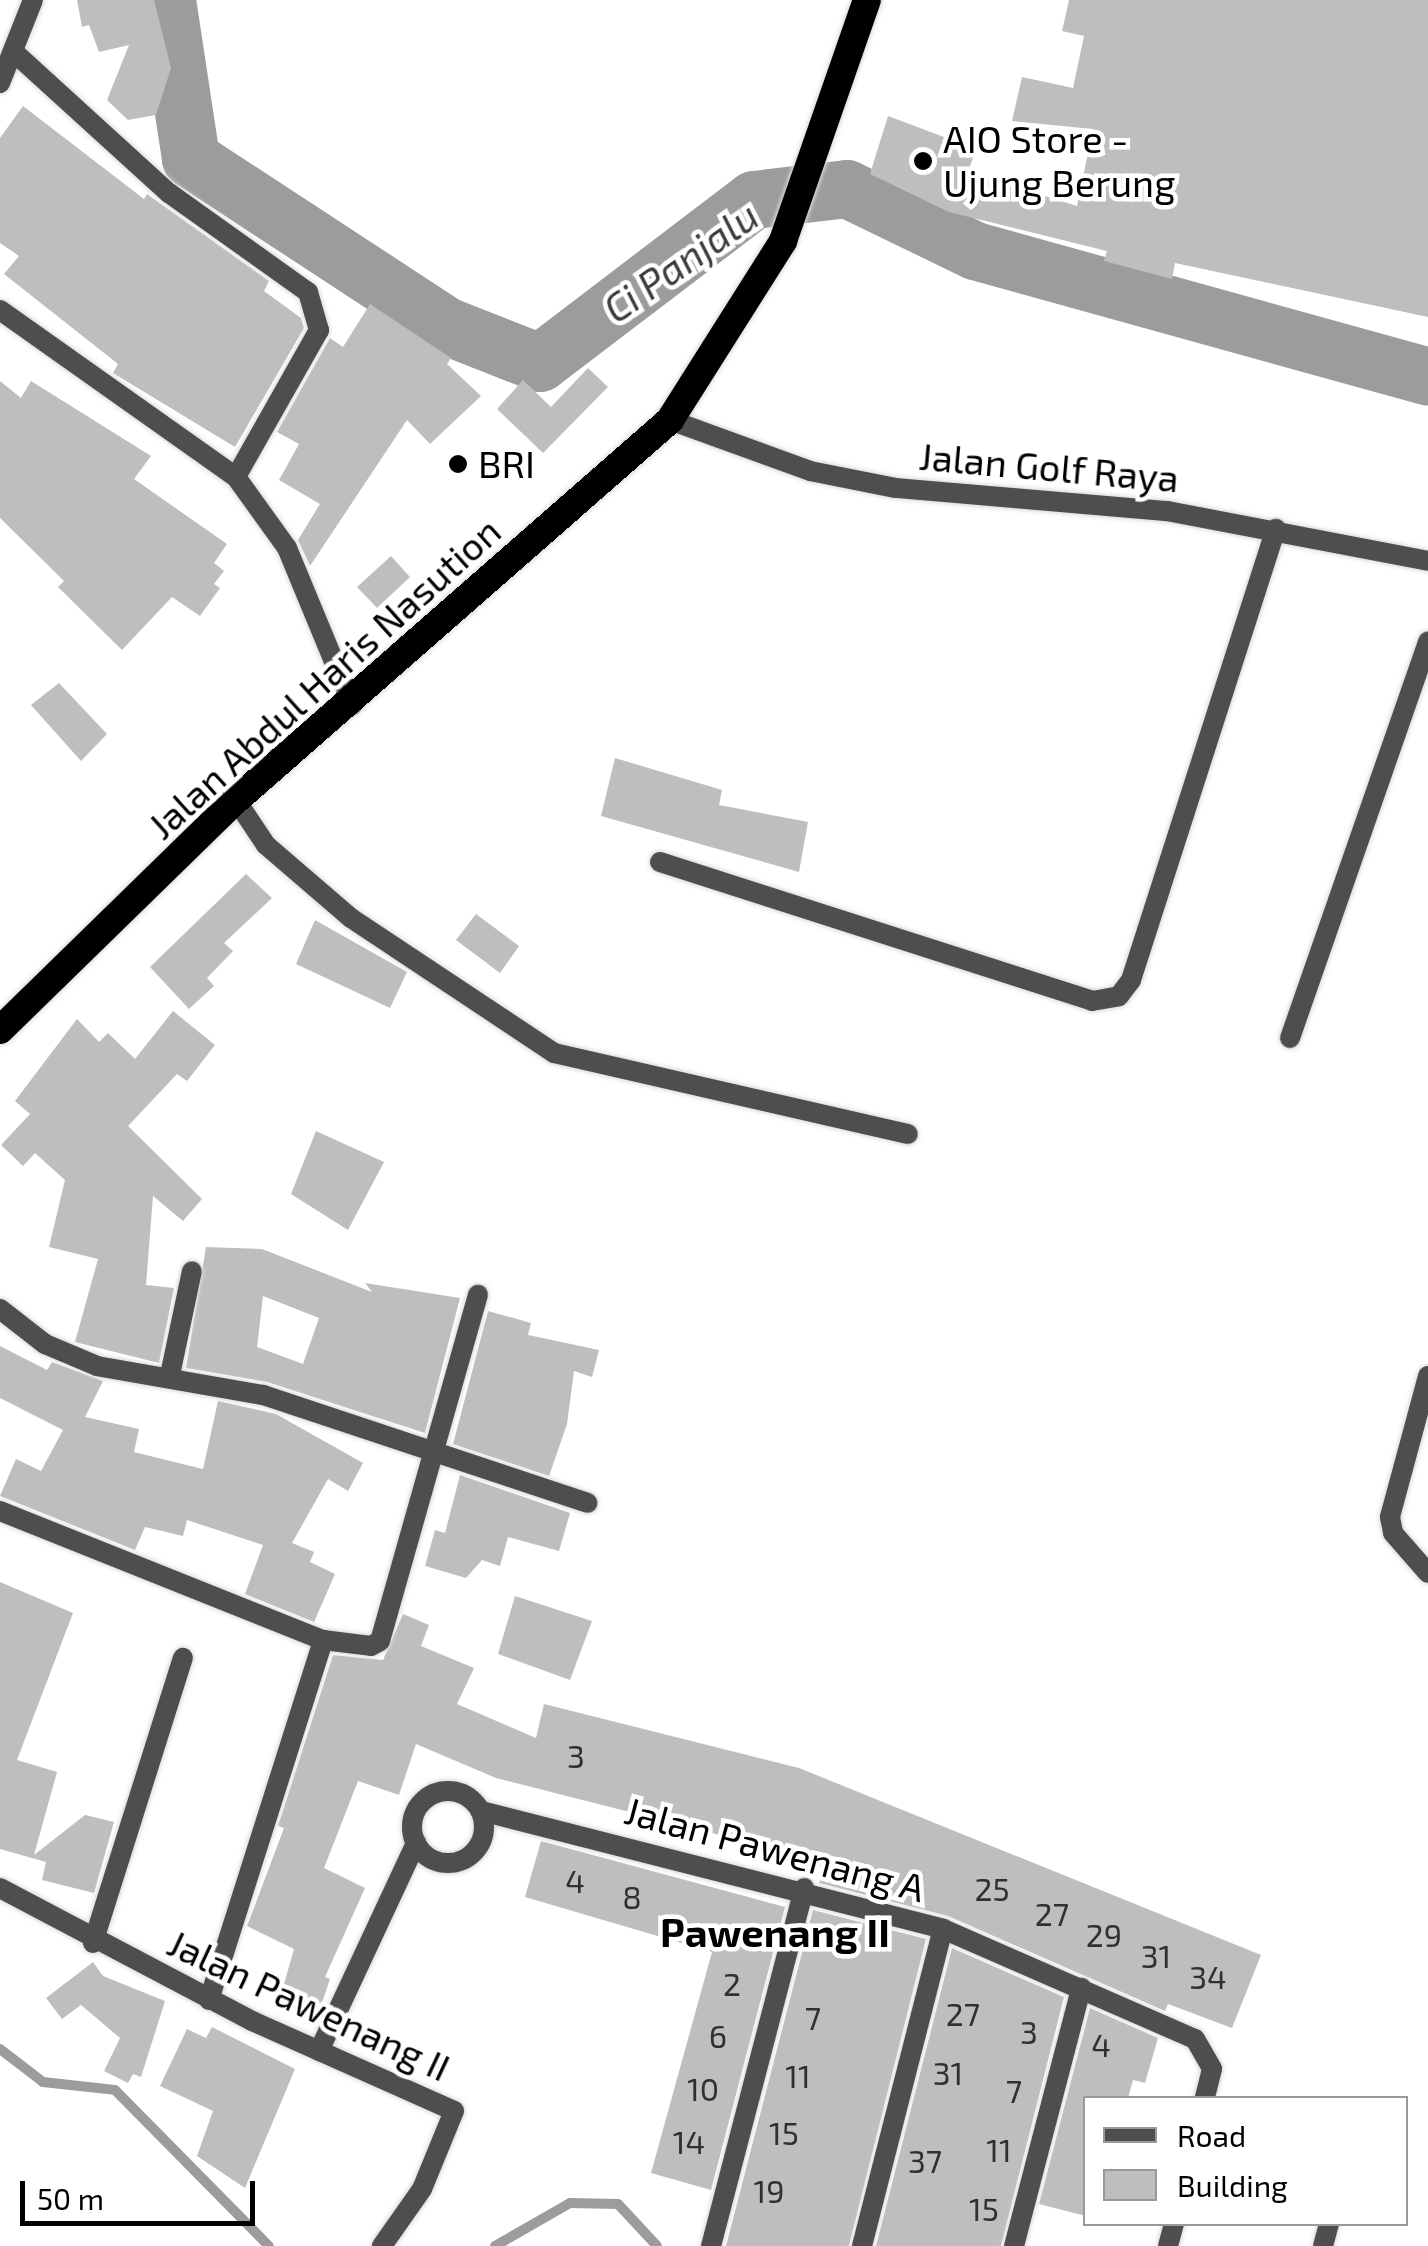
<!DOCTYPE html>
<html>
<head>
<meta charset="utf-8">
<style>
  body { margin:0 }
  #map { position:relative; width:1428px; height:2246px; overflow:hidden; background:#fff; font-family:"Exo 2",sans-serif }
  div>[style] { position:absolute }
  .stream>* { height:10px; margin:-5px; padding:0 5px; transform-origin:5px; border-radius:5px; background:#9c9c9c }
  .river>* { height:58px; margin:-29px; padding:0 29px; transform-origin:29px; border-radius:29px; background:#9c9c9c }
  .building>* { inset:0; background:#bebebe }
  .roads { filter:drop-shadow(0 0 2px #dbdbdb) drop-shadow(0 0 2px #dbdbdb) }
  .minor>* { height:20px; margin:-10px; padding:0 10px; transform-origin:10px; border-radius:10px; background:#4e4e4e }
  .minor>.ring { margin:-10px; padding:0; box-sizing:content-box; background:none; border:20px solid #4e4e4e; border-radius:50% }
  .tertiary>* { height:20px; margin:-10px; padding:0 10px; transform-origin:10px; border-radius:10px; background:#4e4e4e }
  .trunk>* { height:28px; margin:-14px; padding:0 14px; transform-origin:14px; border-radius:14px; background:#000 }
  .dots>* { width:28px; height:28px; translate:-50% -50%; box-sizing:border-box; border:5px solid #fff; border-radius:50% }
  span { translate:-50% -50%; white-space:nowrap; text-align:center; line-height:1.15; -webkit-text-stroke:9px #fff; paint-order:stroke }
  .number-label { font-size:32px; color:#303030 }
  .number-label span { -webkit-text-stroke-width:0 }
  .poi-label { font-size:38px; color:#000 }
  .left { translate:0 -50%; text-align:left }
  .street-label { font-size:38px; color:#000 }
  .water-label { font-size:40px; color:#3d3d3d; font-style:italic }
  .neighbourhood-label { font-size:40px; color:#000; font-weight:700 }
  .legend { position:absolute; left:1083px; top:2096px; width:325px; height:130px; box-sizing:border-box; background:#fff; border:2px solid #999; margin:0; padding:12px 18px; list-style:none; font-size:30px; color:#000 }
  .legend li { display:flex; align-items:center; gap:20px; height:50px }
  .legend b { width:50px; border:2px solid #999 }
  .scale { position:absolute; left:20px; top:2181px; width:235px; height:45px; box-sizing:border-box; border:5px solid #000; border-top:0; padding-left:12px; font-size:30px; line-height:35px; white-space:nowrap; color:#000; -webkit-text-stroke:8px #fff; paint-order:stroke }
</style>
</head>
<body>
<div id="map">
  <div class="stream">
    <i style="left:0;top:2049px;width:54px;rotate:37.5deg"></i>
    <i style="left:43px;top:2082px;width:72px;rotate:6.3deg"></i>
    <i style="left:115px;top:2090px;width:219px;rotate:45.4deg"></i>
    <i style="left:495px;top:2246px;width:86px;rotate:-29.8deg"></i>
    <i style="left:570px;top:2203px;width:48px;rotate:1.2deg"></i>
    <i style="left:618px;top:2204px;width:57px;rotate:47.1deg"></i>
  </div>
  <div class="river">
    <i style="left:167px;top:0;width:161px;rotate:81.4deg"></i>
    <i style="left:191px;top:159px;width:305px;rotate:33.2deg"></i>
    <i style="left:446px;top:326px;width:101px;rotate:21.5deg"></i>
    <i style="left:540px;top:363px;width:269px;rotate:-37.3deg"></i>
    <i style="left:754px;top:200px;width:94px;rotate:-6.7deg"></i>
    <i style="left:847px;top:189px;width:142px;rotate:25.8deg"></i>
    <i style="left:975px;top:251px;width:470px;rotate:15.5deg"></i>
  </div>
  <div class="building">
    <i style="clip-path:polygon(77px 0,154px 0,171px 68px,156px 115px,128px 120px,107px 100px,129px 45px,99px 52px,89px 25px,82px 27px)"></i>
    <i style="clip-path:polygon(1069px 0,1428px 0,1428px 317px,1175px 263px,1172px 279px,1104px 261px,1107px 251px,949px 212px,870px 174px,888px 116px,976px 149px,968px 172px,1077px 206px,1093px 129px,1012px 121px,1022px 77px,1073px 88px,1084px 36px,1062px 31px)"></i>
    <i style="clip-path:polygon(23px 106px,144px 199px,147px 194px,269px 281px,264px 291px,301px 318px,304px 328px,235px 447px,113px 373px,118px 364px,4px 274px,19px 256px,0 243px,0 138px)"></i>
    <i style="clip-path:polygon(370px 304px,451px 358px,447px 364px,481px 396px,430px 444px,407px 420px,310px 566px,298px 540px,320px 504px,279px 480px,299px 444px,277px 432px,330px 338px,343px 347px)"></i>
    <i style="clip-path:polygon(588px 368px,608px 387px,543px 453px,497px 409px,523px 380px,551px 407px)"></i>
    <i style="clip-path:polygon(0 381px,21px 398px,31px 381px,151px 456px,134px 479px,227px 544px,214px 563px,224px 571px,214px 584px,220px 588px,200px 616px,172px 597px,122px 650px,58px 587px,64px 581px,0 518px)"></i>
    <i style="clip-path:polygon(391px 556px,410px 577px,377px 608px,357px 587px)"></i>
    <i style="clip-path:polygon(59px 683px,107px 734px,81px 761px,31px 705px)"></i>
    <i style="clip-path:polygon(615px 758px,722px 790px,719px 805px,808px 822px,799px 872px,601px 816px)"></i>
    <i style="clip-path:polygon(246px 874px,272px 898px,224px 943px,233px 951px,207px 978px,214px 986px,189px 1009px,150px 967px)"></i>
    <i style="clip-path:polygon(476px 914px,519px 946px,500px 973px,456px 940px)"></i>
    <i style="clip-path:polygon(315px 920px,407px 972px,390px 1008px,296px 964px)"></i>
    <i style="clip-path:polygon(173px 1011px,215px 1045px,187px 1081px,177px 1074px,128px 1126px,202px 1199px,183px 1221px,153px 1196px,146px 1285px,174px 1288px,159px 1363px,75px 1342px,98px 1259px,49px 1247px,65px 1180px,35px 1153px,23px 1166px,1px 1145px,30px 1114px,15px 1101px,77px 1019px,99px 1042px,108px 1033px,135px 1059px)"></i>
    <i style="clip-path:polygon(316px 1131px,384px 1162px,348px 1230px,291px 1194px)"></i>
    <i style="clip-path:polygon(evenodd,206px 1247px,262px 1249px,372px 1292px,365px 1283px,460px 1298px,425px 1433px,267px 1382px,186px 1368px,206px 1247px,263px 1296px,319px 1318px,303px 1364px,257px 1347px,263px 1296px)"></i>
    <i style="clip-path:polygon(488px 1311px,531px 1323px,528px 1335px,599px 1350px,592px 1377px,574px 1371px,567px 1424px,549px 1476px,453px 1444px)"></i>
    <i style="clip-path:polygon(0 1346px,47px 1370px,52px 1362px,103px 1381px,85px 1417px,139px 1429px,134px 1452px,203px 1469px,218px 1401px,276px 1414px,363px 1463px,348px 1491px,328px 1479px,292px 1543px,314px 1552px,310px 1562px,335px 1574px,314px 1622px,245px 1594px,263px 1545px,187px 1520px,183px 1536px,145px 1527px,135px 1550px,0 1496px,16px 1459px,41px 1471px,63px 1430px,0 1398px)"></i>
    <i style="clip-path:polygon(460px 1475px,570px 1513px,559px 1551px,508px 1537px,500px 1566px,482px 1560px,466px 1578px,425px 1566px,435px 1530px,445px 1533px)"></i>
    <i style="clip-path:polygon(0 1582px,73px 1613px,17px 1760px,57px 1772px,34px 1855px,85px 1815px,114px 1822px,94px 1893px,42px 1880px,46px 1862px,0 1849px)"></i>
    <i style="clip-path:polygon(515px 1596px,592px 1621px,570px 1680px,498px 1654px)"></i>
    <i style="clip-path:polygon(403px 1614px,429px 1625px,421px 1646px,474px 1668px,457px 1704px,536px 1738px,544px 1704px,799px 1768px,1261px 1955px,1232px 2028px,1168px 2004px,1165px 2011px,948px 1916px,819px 1883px,823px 1867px,775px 1849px,496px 1778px,416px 1744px,399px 1795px,358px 1781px,324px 1868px,365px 1888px,325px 1977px,330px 1979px,319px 2012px,280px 1998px,294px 1949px,247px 1926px,284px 1828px,278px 1826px,333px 1655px,383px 1660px)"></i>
    <i style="clip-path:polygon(541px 1841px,785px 1907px,711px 2190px,651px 2173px,712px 1952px,525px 1897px)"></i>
    <i style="clip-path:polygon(813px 1910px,926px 1939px,849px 2246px,726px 2246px)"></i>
    <i style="clip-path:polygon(952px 1948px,1064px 1997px,1001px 2246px,876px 2246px)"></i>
    <i style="clip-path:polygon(93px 1962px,103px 1976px,165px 2001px,141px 2077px,133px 2074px,128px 2083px,104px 2071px,120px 2038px,81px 2005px,62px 2019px,46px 1998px)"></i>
    <i style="clip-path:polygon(1090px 2008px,1158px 2038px,1145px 2083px,1133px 2080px,1128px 2098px,1086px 2098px,1086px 2216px,1039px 2204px)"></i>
    <i style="clip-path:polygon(212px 2027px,295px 2069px,245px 2188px,197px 2156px,213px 2111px,160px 2086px,187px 2029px,206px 2038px)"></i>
  </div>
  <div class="roads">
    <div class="minor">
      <i style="left:16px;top:54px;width:207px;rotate:42.3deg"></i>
      <i style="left:169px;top:193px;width:171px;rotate:35.5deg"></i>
      <i style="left:308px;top:292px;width:40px;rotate:74deg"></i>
      <i style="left:319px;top:330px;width:169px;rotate:119.5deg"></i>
      <i style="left:0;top:83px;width:89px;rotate:-68.3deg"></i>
      <i style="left:0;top:310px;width:289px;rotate:35.3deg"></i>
      <i style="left:236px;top:477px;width:87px;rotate:54.3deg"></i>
      <i style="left:287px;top:548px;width:170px;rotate:67.5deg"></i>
      <i style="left:236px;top:800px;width:54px;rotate:56.3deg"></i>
      <i style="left:266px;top:845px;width:112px;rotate:40.7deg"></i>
      <i style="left:351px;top:918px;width:244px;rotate:33.6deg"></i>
      <i style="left:554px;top:1053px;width:363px;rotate:12.9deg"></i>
      <i style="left:660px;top:862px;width:454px;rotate:17.8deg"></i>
      <i style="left:1092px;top:1001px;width:27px;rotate:-10deg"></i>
      <i style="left:1119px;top:996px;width:20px;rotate:-53deg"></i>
      <i style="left:1131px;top:980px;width:474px;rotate:-72.2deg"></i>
      <i style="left:1290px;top:1038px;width:420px;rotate:-70.8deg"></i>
      <i style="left:0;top:1309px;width:57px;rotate:37.9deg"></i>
      <i style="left:45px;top:1344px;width:56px;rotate:22.9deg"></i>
      <i style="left:97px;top:1366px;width:169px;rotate:9.9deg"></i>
      <i style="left:263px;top:1395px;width:342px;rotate:18.4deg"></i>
      <i style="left:170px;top:1375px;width:106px;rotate:-78.1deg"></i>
      <i style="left:1428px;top:1376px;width:146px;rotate:105.1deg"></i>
      <i style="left:1390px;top:1517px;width:16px;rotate:79deg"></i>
      <i style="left:1393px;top:1533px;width:53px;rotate:48.8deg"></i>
      <i style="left:0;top:1511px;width:348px;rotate:21.8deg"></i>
      <i style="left:323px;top:1640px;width:48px;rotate:7.1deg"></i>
      <i style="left:371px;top:1646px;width:10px;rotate:-29deg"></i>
      <i style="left:380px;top:1641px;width:360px;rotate:-74.2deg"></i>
      <i class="ring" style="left:412px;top:1791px;width:52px;height:52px"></i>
      <i style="left:481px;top:1811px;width:477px;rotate:14.3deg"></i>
      <i style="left:943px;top:1929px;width:275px;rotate:23.6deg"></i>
      <i style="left:1195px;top:2039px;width:34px;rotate:60deg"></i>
      <i style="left:1212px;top:2069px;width:30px;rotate:104deg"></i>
      <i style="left:0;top:1888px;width:285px;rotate:27.8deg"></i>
      <i style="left:252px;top:2021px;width:221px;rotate:24deg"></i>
      <i style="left:454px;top:2111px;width:84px;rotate:112.3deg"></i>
      <i style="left:422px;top:2189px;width:70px;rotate:125.1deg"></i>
      <i style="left:93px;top:1943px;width:299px;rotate:-72.5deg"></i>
      <i style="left:209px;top:2000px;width:378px;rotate:-72.4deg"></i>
      <i style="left:319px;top:2051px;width:230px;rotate:-65deg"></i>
      <i style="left:711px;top:2246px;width:370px;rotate:-75.4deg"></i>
      <i style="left:862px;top:2246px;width:327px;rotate:-75.7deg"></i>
      <i style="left:1014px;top:2246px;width:267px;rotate:-75.4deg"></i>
      <i style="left:1168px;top:2246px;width:23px;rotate:-75deg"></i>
      <i style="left:1323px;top:2246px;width:23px;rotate:-75deg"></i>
    </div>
    <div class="tertiary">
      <i style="left:670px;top:420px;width:149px;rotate:20deg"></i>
      <i style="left:810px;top:471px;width:88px;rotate:11.2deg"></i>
      <i style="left:896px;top:488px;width:272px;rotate:4.9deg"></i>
      <i style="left:1167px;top:511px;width:266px;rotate:10.8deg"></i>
    </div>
    <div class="trunk">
      <i style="left:0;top:1030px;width:330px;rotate:-44.3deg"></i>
      <i style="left:236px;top:800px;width:577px;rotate:-41.2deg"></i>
      <i style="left:670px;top:420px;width:212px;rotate:-57.7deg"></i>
      <i style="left:783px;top:241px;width:255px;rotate:-70.8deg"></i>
    </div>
  </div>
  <div class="dots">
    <i style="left:923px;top:161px;background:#000"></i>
    <i style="left:458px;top:464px;background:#000"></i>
  </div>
  <div class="number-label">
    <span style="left:576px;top:1755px">3</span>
    <span style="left:575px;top:1880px">4</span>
    <span style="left:992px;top:1888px">25</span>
    <span style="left:632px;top:1896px">8</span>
    <span style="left:1052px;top:1913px">27</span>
    <span style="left:1104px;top:1934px">29</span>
    <span style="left:1156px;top:1955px">31</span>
    <span style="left:1208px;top:1976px">34</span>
    <span style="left:732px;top:1983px">2</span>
    <span style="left:963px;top:2013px">27</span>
    <span style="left:813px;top:2017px">7</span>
    <span style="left:1029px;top:2031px">3</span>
    <span style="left:718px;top:2035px">6</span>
    <span style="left:1101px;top:2044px">4</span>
    <span style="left:948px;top:2072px">31</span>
    <span style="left:798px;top:2075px">11</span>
    <span style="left:703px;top:2088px">10</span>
    <span style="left:1014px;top:2090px">7</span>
    <span style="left:784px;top:2132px">15</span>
    <span style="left:689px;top:2141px">14</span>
    <span style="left:999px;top:2149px">11</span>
    <span style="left:925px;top:2160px">37</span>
    <span style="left:769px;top:2190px">19</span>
    <span style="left:984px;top:2208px">15</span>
  </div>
  <div class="poi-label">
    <span class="left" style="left:943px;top:161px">AIO Store -<br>Ujung Berung</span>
    <span class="left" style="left:478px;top:464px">BRI</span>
  </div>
  <div class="street-label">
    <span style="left:1049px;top:467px;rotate:5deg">Jalan Golf Raya</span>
    <span style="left:324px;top:678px;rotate:-42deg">Jalan Abdul Haris Nasution</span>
    <span style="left:775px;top:1849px;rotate:15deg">Jalan Pawenang A</span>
    <span style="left:309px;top:2005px;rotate:25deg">Jalan Pawenang II</span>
  </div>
  <div class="water-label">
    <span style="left:680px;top:261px;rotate:-35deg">Ci Panjalu</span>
  </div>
  <div class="neighbourhood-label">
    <span style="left:775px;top:1931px">Pawenang II</span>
  </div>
  <ul class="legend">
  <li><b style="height:12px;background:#4e4e4e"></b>Road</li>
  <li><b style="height:28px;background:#bebebe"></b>Building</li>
  </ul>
  <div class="scale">50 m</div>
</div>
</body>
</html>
